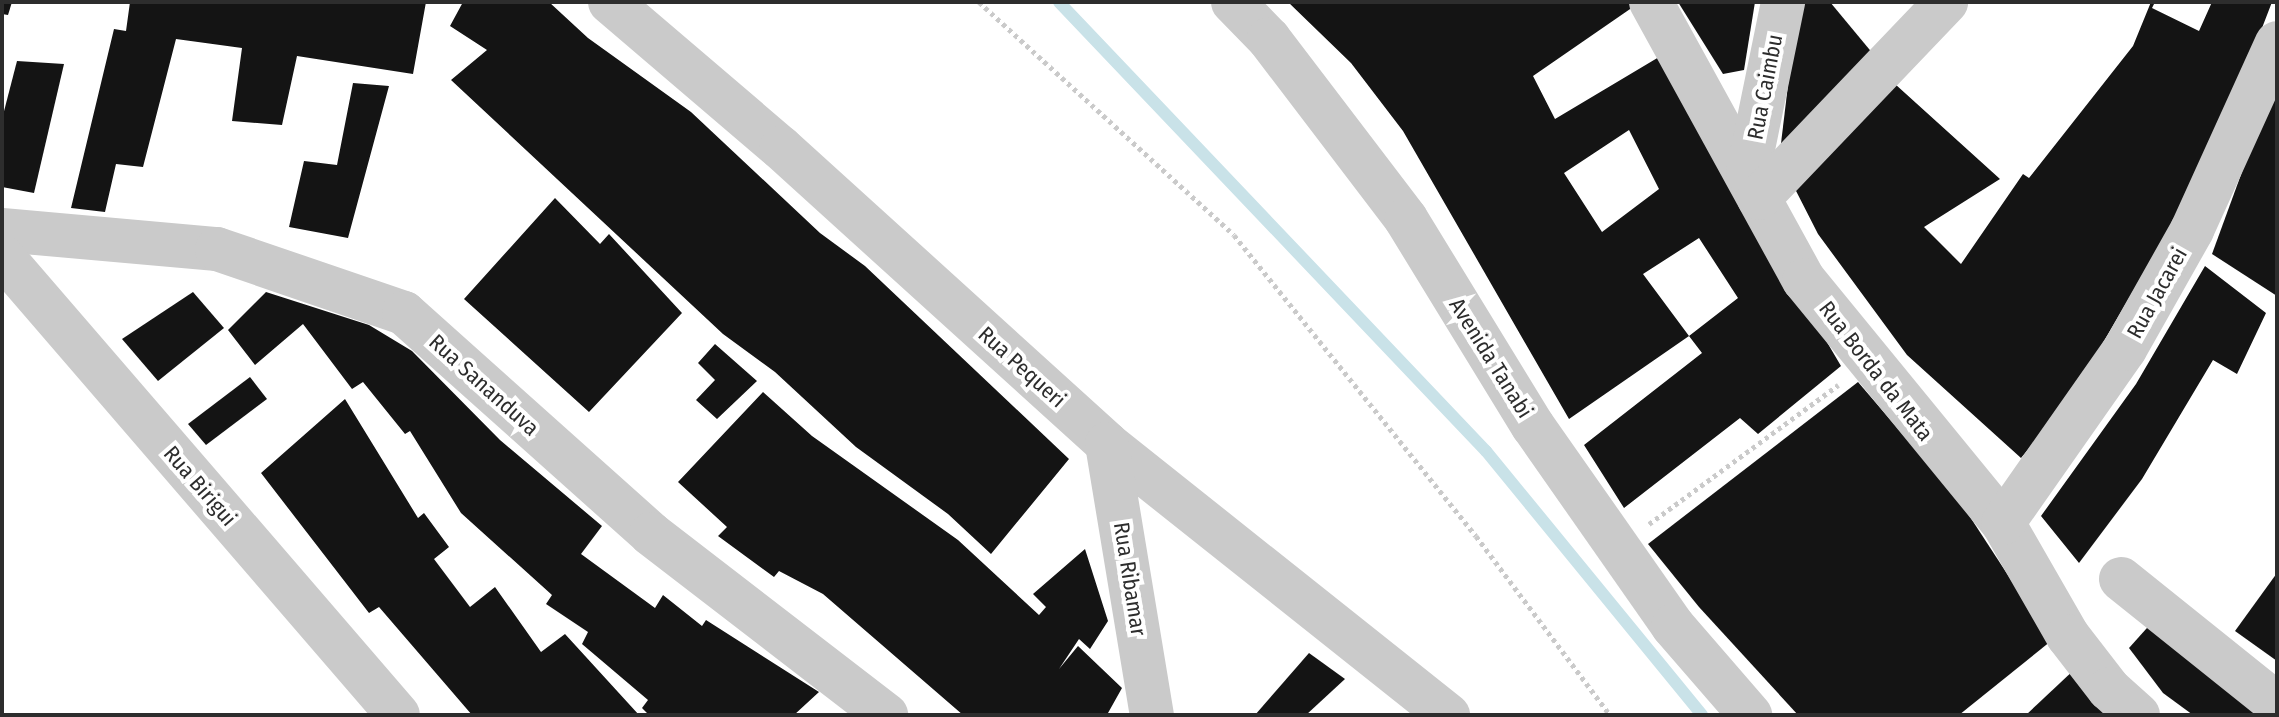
<!DOCTYPE html>
<html>
<head>
<meta charset="utf-8">
<style>
  body { margin:0 }
  #map { position:relative; width:2279px; height:717px; overflow:hidden; background:#fff; font-family:"Fira Sans Condensed",sans-serif }
  div>[style] { position:absolute }
  .stream>* { height:12px; margin:-6px; padding:0 6px; transform-origin:6px; border-radius:6px; background:#c9e2e8 }
  .building>* { inset:0; background:#141414 }
  .path>* { height:5px; margin-top:-2.5px; transform-origin:0; background:repeating-linear-gradient(90deg,#cacaca 0 4px,transparent 0 8px) }
  .minor>* { height:44px; margin:-22px; padding:0 22px; transform-origin:22px; border-radius:22px; background:#cacaca }
  span { translate:-50% -50%; white-space:nowrap; text-align:center; line-height:1.15; -webkit-text-stroke:8px #fff; paint-order:stroke }
  .street-label { font-size:22px; color:#2d2d2d }
  .frame { position:absolute; inset:0; border:4px solid #2d2d2d; pointer-events:none }
</style>
</head>
<body>
<div id="map">
  <div class="stream">
    <i style="left:1059px;top:2px;width:620px;rotate:46.44deg"></i>
    <i style="left:1486px;top:451px;width:341px;rotate:50.7deg"></i>
  </div>
  <div class="building">
    <i style="clip-path:polygon(2px 2px,12px 2px,8px 15px,2px 14px)"></i>
    <i style="clip-path:polygon(130px 2px,426px 2px,413px 74px,297px 56px,282px 125px,232px 121px,242px 48px,176px 39px,143px 167px,116px 164px,105px 212px,71px 208px,114px 29px,126px 31px)"></i>
    <i style="clip-path:polygon(463px 2px,549px 2px,588px 38px,691px 112px,820px 233px,865px 266px,1069px 459px,991px 554px,948px 514px,856px 447px,775px 372px,723px 334px,451px 80px,487px 50px,450px 26px)"></i>
    <i style="clip-path:polygon(evenodd,1288px 2px,1630px 2px,1633px 7px,1533px 76px,1555px 119px,1659px 57px,1841px 366px,1758px 434px,1740px 418px,1624px 508px,1584px 445px,1702px 353px,1689px 336px,1738px 298px,1699px 238px,1643px 274px,1689px 336px,1569px 419px,1403px 131px,1351px 63px,1288px 2px,1629px 130px,1659px 189px,1602px 232px,1564px 173px,1629px 130px)"></i>
    <i style="clip-path:polygon(1678px 2px,1755px 2px,1744px 70px,1723px 74px)"></i>
    <i style="clip-path:polygon(1798px 2px,1830px 2px,1874px 55px,1779px 160px)"></i>
    <i style="clip-path:polygon(2151px 2px,2155px 2px,2152px 8px,2199px 31px,2212px 2px,2272px 2px,2214px 153px,2070px 399px,2021px 458px,1907px 355px,1818px 234px,1793px 185px,1895px 84px,2000px 179px,1924px 227px,1961px 264px,2023px 174px,2029px 178px,2133px 46px)"></i>
    <i style="clip-path:polygon(17px 61px,64px 64px,34px 193px,2px 187px,2px 119px)"></i>
    <i style="clip-path:polygon(2277px 76px,2277px 296px,2212px 254px)"></i>
    <i style="clip-path:polygon(353px 83px,389px 86px,348px 238px,289px 227px,304px 161px,337px 165px)"></i>
    <i style="clip-path:polygon(555px 198px,600px 244px,609px 234px,682px 313px,589px 412px,464px 299px)"></i>
    <i style="clip-path:polygon(2205px 266px,2266px 313px,2237px 374px,2213px 360px,2142px 479px,2079px 563px,2041px 516px,2136px 384px)"></i>
    <i style="clip-path:polygon(193px 292px,224px 328px,158px 381px,122px 339px)"></i>
    <i style="clip-path:polygon(266px 292px,369px 325px,412px 351px,500px 440px,602px 526px,581px 554px,655px 608px,663px 595px,702px 626px,706px 620px,819px 692px,794px 715px,649px 715px,642px 708px,648px 700px,582px 644px,588px 632px,546px 604px,552px 595px,461px 513px,410px 431px,405px 434px,363px 382px,352px 389px,303px 324px,255px 365px,228px 330px)"></i>
    <i style="clip-path:polygon(715px 344px,757px 381px,717px 419px,696px 400px,715px 380px,698px 363px)"></i>
    <i style="clip-path:polygon(250px 377px,267px 399px,206px 445px,188px 424px)"></i>
    <i style="clip-path:polygon(1858px 382px,1959px 500px,2051px 641px,1959px 715px,1798px 715px,1699px 607px,1648px 544px)"></i>
    <i style="clip-path:polygon(763px 392px,812px 436px,958px 540px,1039px 615px,1046px 607px,1033px 594px,1085px 549px,1108px 621px,1090px 649px,1079px 639px,1059px 669px,1078px 646px,1122px 688px,1108px 713px,963px 715px,823px 594px,779px 571px,774px 577px,718px 536px,727px 527px,678px 482px)"></i>
    <i style="clip-path:polygon(345px 399px,418px 518px,424px 513px,449px 547px,434px 559px,470px 607px,495px 587px,541px 652px,565px 634px,639px 715px,472px 715px,379px 607px,369px 613px,261px 473px)"></i>
    <i style="clip-path:polygon(2277px 573px,2277px 661px,2235px 631px)"></i>
    <i style="clip-path:polygon(2155px 619px,2277px 715px,2193px 715px,2163px 693px,2129px 648px)"></i>
    <i style="clip-path:polygon(1309px 653px,1345px 679px,1306px 715px,1255px 715px)"></i>
    <i style="clip-path:polygon(2076px 668px,2119px 715px,2026px 715px)"></i>
  </div>
  <div class="path">
    <i style="left:979px;top:2px;width:345px;rotate:42.4deg"></i>
    <i style="left:1234px;top:235px;width:386px;rotate:51.2deg"></i>
    <i style="left:1476px;top:536px;width:224px;rotate:53.2deg"></i>
    <i style="left:1649px;top:524px;width:235px;rotate:-36.3deg"></i>
  </div>
  <div class="minor">
    <i style="left:610px;top:2px;width:225px;rotate:40.5deg"></i>
    <i style="left:781px;top:148px;width:440px;rotate:42.2deg"></i>
    <i style="left:1107px;top:444px;width:436px;rotate:38.5deg"></i>
    <i style="left:1233px;top:2px;width:52px;rotate:45.8deg"></i>
    <i style="left:1269px;top:39px;width:226px;rotate:52.7deg"></i>
    <i style="left:1406px;top:219px;width:243px;rotate:58.5deg"></i>
    <i style="left:1533px;top:426px;width:244px;rotate:55deg"></i>
    <i style="left:1673px;top:626px;width:118px;rotate:49.1deg"></i>
    <i style="left:1651px;top:2px;width:317px;rotate:61.2deg"></i>
    <i style="left:1804px;top:280px;width:314px;rotate:50.7deg"></i>
    <i style="left:2003px;top:523px;width:130px;rotate:60.1deg"></i>
    <i style="left:2068px;top:636px;width:67px;rotate:52.3deg"></i>
    <i style="left:2109px;top:689px;width:39px;rotate:42deg"></i>
    <i style="left:1748px;top:173px;width:175px;rotate:-78.4deg"></i>
    <i style="left:1759px;top:198px;width:271px;rotate:-46.3deg"></i>
    <i style="left:2px;top:230px;width:216px;rotate:5.1deg"></i>
    <i style="left:217px;top:249px;width:198px;rotate:18.9deg"></i>
    <i style="left:404px;top:313px;width:331px;rotate:41.8deg"></i>
    <i style="left:651px;top:534px;width:297px;rotate:37.6deg"></i>
    <i style="left:2px;top:256px;width:606px;rotate:49.21deg"></i>
    <i style="left:1107px;top:444px;width:275px;rotate:80.6deg"></i>
    <i style="left:2003px;top:523px;width:213px;rotate:-55deg"></i>
    <i style="left:2125px;top:349px;width:137px;rotate:-60.6deg"></i>
    <i style="left:2192px;top:230px;width:205px;rotate:-65.6deg"></i>
    <i style="left:2121px;top:579px;width:200px;rotate:38.7deg"></i>
  </div>
  <div class="street-label">
    <span style="left:1765px;top:87px;rotate:-79deg">Rua Caimbu</span>
    <span style="left:2157px;top:293px;rotate:-61deg">Rua Jacarei</span>
    <span style="left:1491px;top:358px;rotate:58deg">Avenida Tanabi</span>
    <span style="left:1022px;top:367px;rotate:42deg">Rua Pequeri</span>
    <span style="left:1876px;top:371px;rotate:52deg">Rua Borda da Mata</span>
    <span style="left:484px;top:385px;rotate:42deg">Rua Sananduva</span>
    <span style="left:200px;top:486px;rotate:49deg">Rua Birigui</span>
    <span style="left:1130px;top:579px;rotate:81deg">Rua Ribamar</span>
  </div>
  <div class="frame"></div>
</div>
</body>
</html>
